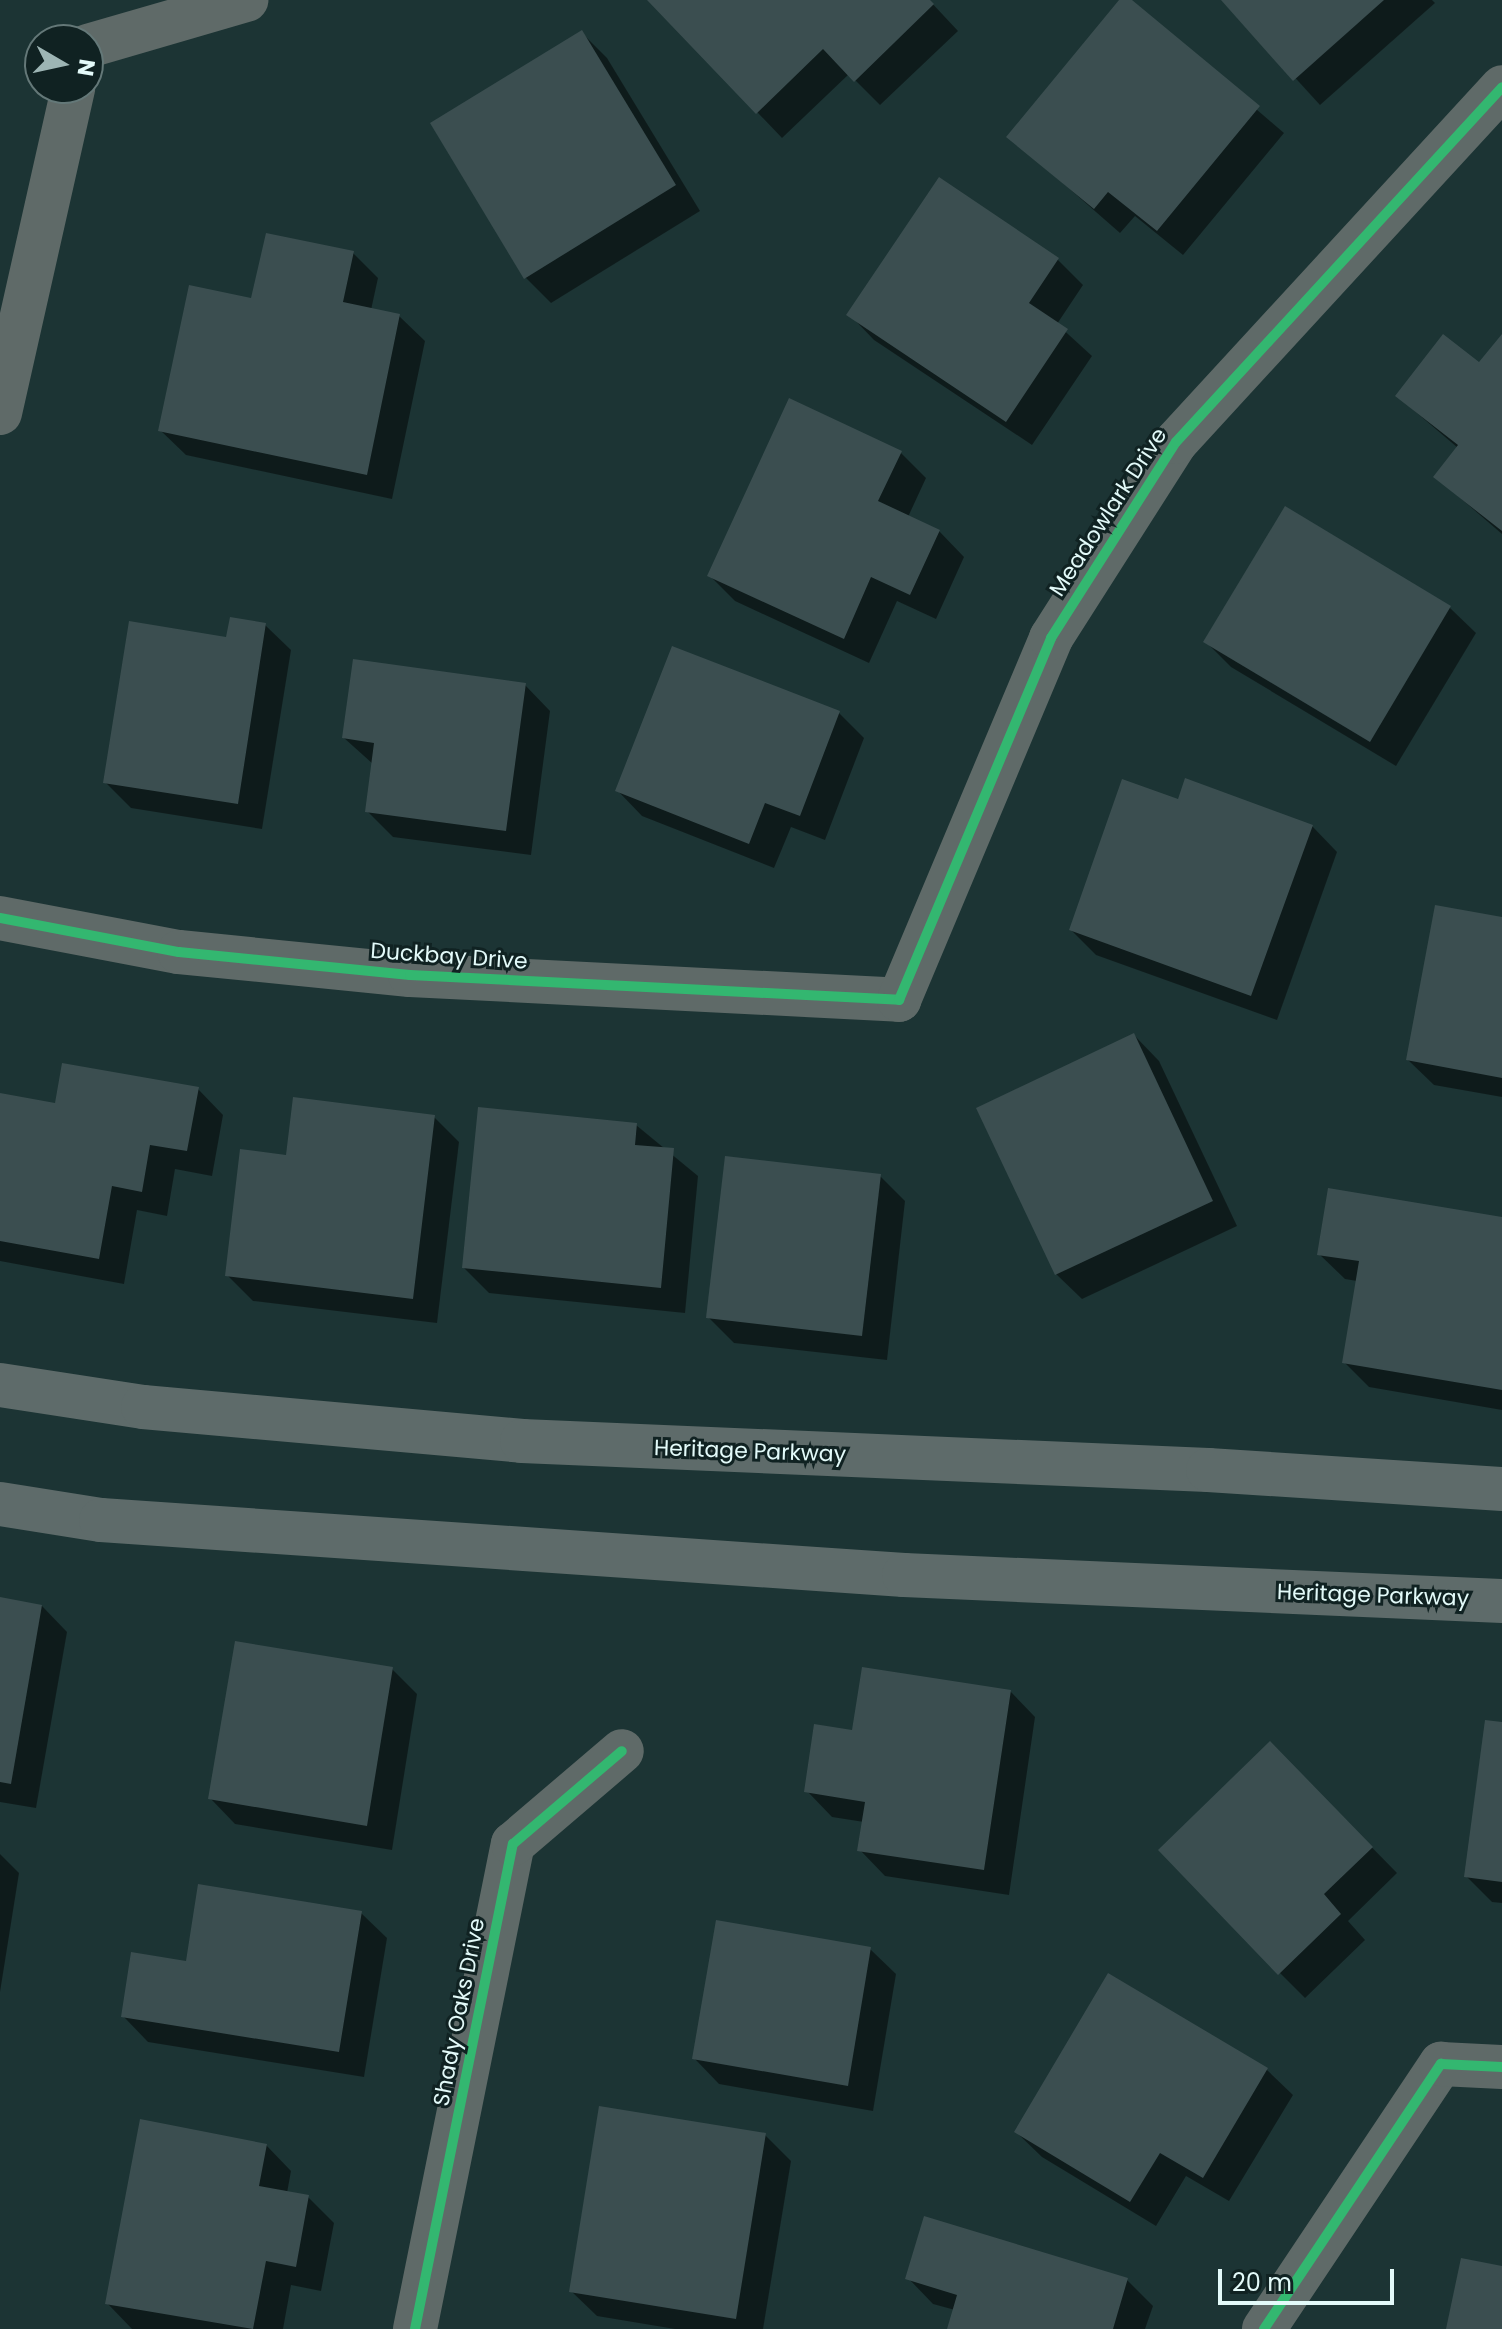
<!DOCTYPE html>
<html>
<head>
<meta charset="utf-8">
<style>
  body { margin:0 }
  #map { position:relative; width:1502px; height:2329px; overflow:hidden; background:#1c3434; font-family:Poppins,sans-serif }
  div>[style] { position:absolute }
  .shadow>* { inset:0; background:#0007 }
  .building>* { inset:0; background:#3b4e50 }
  .street>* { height:44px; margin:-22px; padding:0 22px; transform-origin:22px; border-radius:22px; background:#5f6a68 }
  .secondary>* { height:44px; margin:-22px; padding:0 22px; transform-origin:22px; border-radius:22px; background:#5e6b6a }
  .cycleway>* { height:10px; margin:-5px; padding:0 5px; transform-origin:5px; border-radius:5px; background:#33b770 }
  span { translate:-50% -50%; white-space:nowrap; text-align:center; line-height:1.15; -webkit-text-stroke:6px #102222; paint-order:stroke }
  .street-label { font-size:22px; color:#e3faf9 }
  .north { position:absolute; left:24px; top:24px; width:80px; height:80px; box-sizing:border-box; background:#102222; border:2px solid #647878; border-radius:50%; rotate:99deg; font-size:22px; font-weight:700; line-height:32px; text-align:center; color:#e3faf9 }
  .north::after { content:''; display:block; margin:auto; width:28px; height:36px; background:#9db5b4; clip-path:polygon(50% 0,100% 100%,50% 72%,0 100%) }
  .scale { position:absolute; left:1218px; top:2269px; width:176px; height:36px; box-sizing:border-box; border:4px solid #e3faf9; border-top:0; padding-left:10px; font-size:24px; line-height:28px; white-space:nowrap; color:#e3faf9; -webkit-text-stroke:6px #102222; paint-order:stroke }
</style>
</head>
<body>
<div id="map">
  <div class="shadow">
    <i style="clip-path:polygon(650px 0,929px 0,958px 31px,880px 105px,849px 74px,782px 138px)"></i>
    <i style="clip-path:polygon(1121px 0,1129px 0,1284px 133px,1183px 255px,1135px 216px,1120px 233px,1009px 136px)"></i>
    <i style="clip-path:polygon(1224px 0,1432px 0,1435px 3px,1320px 105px)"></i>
    <i style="clip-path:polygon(582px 33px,607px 58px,700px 211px,551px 303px,525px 277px)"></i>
    <i style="clip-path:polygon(939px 179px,1058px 260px,1083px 285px,1057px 324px,1092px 356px,1032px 445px,874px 340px,849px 314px)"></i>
    <i style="clip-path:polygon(353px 253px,378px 278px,371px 310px,399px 316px,425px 341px,392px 499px,186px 455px,160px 430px,253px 300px)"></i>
    <i style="clip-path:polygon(1502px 337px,1502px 534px,1436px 477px,1458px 448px,1397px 396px,1480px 365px)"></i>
    <i style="clip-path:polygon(901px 453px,926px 478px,908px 517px,939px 531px,964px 557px,936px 619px,897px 601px,869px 663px,735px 601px,710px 576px)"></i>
    <i style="clip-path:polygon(1286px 509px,1450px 608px,1476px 633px,1396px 766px,1231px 667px,1206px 642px)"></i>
    <i style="clip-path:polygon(265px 625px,291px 650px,262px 829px,131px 808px,105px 782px,228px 639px)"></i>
    <i style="clip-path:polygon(525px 685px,550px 711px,531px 855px,393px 837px,367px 811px,373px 764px,344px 738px)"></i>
    <i style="clip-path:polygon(839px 713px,864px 738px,825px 840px,791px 827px,774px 868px,642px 816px,617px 790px)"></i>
    <i style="clip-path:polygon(1179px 802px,1312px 826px,1337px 852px,1277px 1020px,1096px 955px,1071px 930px)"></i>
    <i style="clip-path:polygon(1502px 919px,1502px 1097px,1434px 1085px,1408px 1060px)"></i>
    <i style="clip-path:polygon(1134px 1035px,1159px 1061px,1237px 1226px,1082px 1299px,1056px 1274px)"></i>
    <i style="clip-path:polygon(198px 1089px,223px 1115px,212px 1176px,175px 1169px,167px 1216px,137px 1210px,124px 1284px,0 1261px,0 1095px,56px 1105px)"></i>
    <i style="clip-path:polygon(434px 1117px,459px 1142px,437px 1323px,253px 1301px,227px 1275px,288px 1157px)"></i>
    <i style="clip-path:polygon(636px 1125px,698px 1176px,685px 1313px,489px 1293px,464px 1268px)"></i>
    <i style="clip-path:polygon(880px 1176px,905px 1201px,887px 1360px,734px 1343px,708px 1317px)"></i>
    <i style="clip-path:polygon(1502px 1219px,1502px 1410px,1369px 1387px,1344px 1362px,1357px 1281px,1345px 1279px,1319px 1254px)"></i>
    <i style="clip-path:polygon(0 1599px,42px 1606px,67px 1632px,36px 1808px,0 1802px)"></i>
    <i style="clip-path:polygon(392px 1669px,417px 1694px,392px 1850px,235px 1824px,210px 1798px)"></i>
    <i style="clip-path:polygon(1010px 1691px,1035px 1717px,1009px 1895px,885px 1876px,860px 1850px,864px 1822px,832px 1817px,807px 1791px,854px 1733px)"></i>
    <i style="clip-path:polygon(1502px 1724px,1502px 1903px,1492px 1902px,1466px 1876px)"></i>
    <i style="clip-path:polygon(1295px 1769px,1397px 1873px,1348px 1921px,1365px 1940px,1305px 1998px,1280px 1973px)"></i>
    <i style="clip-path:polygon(0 1854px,19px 1873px,0 1992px)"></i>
    <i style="clip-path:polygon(361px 1913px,387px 1938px,364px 2077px,148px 2042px,123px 2016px,188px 1963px)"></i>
    <i style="clip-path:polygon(870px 1949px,896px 1974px,873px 2111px,719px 2084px,694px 2058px)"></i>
    <i style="clip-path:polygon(1109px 1975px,1267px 2070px,1293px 2095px,1229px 2201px,1186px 2176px,1156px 2226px,1042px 2157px,1016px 2132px)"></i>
    <i style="clip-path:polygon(765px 2135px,791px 2161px,763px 2329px,675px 2329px,597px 2316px,571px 2291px)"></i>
    <i style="clip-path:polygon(266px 2145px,291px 2171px,287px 2193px,308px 2197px,334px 2223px,321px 2291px,291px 2285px,283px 2329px,132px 2329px,107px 2303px)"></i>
    <i style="clip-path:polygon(908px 2278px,1127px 2280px,1153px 2306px,1145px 2329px,949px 2329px,955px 2310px,933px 2304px)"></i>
  </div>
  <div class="building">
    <i style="clip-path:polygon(647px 0,930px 0,934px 4px,854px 82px,823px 49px,756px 114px)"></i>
    <i style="clip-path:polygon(1119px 0,1132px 0,1260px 106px,1157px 231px,1108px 192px,1094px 209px,1006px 137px)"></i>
    <i style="clip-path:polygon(1221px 0,1384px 0,1293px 81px)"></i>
    <i style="clip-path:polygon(582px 30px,676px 185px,524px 279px,430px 123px)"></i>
    <i style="clip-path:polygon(939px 177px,1059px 258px,1029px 303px,1068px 329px,1006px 422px,846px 315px)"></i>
    <i style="clip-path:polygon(266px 233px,354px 251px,343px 302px,400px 314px,367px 475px,158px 431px,189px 285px,251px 298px)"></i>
    <i style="clip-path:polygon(1443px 334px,1479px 362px,1502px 334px,1502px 531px,1433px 477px,1458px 445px,1395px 396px)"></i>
    <i style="clip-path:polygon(789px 398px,902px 451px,878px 501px,940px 530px,910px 595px,871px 577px,844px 639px,707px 576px)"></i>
    <i style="clip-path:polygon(1285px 506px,1451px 606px,1370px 742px,1203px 642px)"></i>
    <i style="clip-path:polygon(230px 617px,266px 623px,238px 804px,103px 783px,129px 621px,226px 637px)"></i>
    <i style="clip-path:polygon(672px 646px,840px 711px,800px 816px,765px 803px,749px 844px,615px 791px)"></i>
    <i style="clip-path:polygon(353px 659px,526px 683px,506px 831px,365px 812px,374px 743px,342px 738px)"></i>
    <i style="clip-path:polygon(1185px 778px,1313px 825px,1251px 996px,1069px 930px,1122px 779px,1178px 799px)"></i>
    <i style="clip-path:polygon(1435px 905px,1502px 917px,1502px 1078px,1406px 1060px)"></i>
    <i style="clip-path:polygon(1134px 1033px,1213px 1201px,1055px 1275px,976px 1108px)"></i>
    <i style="clip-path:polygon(62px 1063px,199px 1087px,187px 1151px,150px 1145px,142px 1192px,112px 1186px,99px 1259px,0 1241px,0 1093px,55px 1103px)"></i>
    <i style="clip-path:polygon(293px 1097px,435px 1115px,413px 1299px,225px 1276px,240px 1149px,286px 1155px)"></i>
    <i style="clip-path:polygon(478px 1107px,637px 1123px,635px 1145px,674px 1148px,661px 1288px,462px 1268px)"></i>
    <i style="clip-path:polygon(725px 1156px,881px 1174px,862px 1336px,706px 1318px)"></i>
    <i style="clip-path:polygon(1328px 1188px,1502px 1217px,1502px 1390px,1342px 1363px,1359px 1261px,1317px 1255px)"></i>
    <i style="clip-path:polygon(0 1597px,42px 1605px,11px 1784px,0 1782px)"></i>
    <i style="clip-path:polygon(235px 1641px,393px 1667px,367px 1826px,208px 1799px)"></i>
    <i style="clip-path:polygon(862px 1667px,1011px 1690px,984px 1870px,857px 1851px,865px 1802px,804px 1792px,814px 1724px,852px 1730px)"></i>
    <i style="clip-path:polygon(1485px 1720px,1502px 1722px,1502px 1882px,1464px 1877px)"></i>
    <i style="clip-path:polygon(1270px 1741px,1373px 1847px,1324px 1894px,1341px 1914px,1278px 1975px,1158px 1850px)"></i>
    <i style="clip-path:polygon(198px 1884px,362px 1911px,339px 2052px,121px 2017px,131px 1952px,186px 1961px)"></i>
    <i style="clip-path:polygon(716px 1920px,871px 1947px,848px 2086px,692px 2059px)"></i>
    <i style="clip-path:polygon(1108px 1973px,1268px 2068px,1203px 2178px,1160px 2153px,1130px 2202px,1014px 2132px)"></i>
    <i style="clip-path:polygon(599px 2106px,766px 2133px,736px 2319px,569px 2292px)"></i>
    <i style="clip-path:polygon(140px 2119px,267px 2144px,259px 2186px,309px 2195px,296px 2267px,266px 2261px,253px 2329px,105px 2304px)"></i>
    <i style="clip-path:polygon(924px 2216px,1128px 2278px,1113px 2329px,947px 2329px,957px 2295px,905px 2279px)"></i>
    <i style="clip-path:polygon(1461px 2258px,1502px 2266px,1502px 2329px,1446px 2329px)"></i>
  </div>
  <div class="street">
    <i style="left:88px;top:46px;width:165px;rotate:-16.2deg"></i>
    <i style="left:0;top:413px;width:333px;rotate:-77.3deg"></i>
    <i style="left:0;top:918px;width:182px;rotate:10.8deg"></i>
    <i style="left:179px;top:952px;width:232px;rotate:5.7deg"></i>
    <i style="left:410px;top:975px;width:490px;rotate:2.9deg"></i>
    <i style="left:899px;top:1000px;width:393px;rotate:-67.2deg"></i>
    <i style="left:1051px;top:638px;width:232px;rotate:-57.5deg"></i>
    <i style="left:1176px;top:442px;width:482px;rotate:-47.4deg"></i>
    <i style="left:415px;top:2329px;width:495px;rotate:-78.6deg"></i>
    <i style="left:513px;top:1844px;width:143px;rotate:-40.5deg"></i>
    <i style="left:1264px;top:2329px;width:319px;rotate:-56.3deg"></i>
    <i style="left:1441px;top:2064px;width:61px;rotate:2.8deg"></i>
  </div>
  <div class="secondary">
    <i style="left:0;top:1385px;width:145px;rotate:8.7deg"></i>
    <i style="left:143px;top:1407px;width:381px;rotate:5.1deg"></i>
    <i style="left:522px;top:1441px;width:687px;rotate:2.42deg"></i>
    <i style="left:1208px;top:1470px;width:295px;rotate:3.7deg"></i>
    <i style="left:0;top:1504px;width:102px;rotate:9deg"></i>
    <i style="left:101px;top:1520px;width:805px;rotate:3.92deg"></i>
    <i style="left:904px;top:1575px;width:599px;rotate:2.49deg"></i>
  </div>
  <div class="cycleway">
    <i style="left:0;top:918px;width:182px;rotate:10.8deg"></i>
    <i style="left:179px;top:952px;width:232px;rotate:5.7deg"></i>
    <i style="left:410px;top:975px;width:490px;rotate:2.9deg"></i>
    <i style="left:899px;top:1000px;width:393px;rotate:-67.2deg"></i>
    <i style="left:1051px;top:638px;width:232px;rotate:-57.5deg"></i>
    <i style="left:1176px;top:442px;width:482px;rotate:-47.4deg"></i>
    <i style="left:415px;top:2329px;width:495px;rotate:-78.6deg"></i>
    <i style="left:513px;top:1844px;width:143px;rotate:-40.5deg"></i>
    <i style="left:1264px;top:2329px;width:319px;rotate:-56.3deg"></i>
    <i style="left:1441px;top:2064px;width:61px;rotate:2.8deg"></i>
  </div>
  <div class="street-label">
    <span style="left:1108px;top:512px;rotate:-57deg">Meadowlark Drive</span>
    <span style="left:449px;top:956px;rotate:4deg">Duckbay Drive</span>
    <span style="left:750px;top:1451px;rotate:2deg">Heritage Parkway</span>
    <span style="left:1373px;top:1595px;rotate:2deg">Heritage Parkway</span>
    <span style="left:459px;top:2012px;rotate:-79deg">Shady Oaks Drive</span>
  </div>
  <div class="north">N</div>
  <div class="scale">20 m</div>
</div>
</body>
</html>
